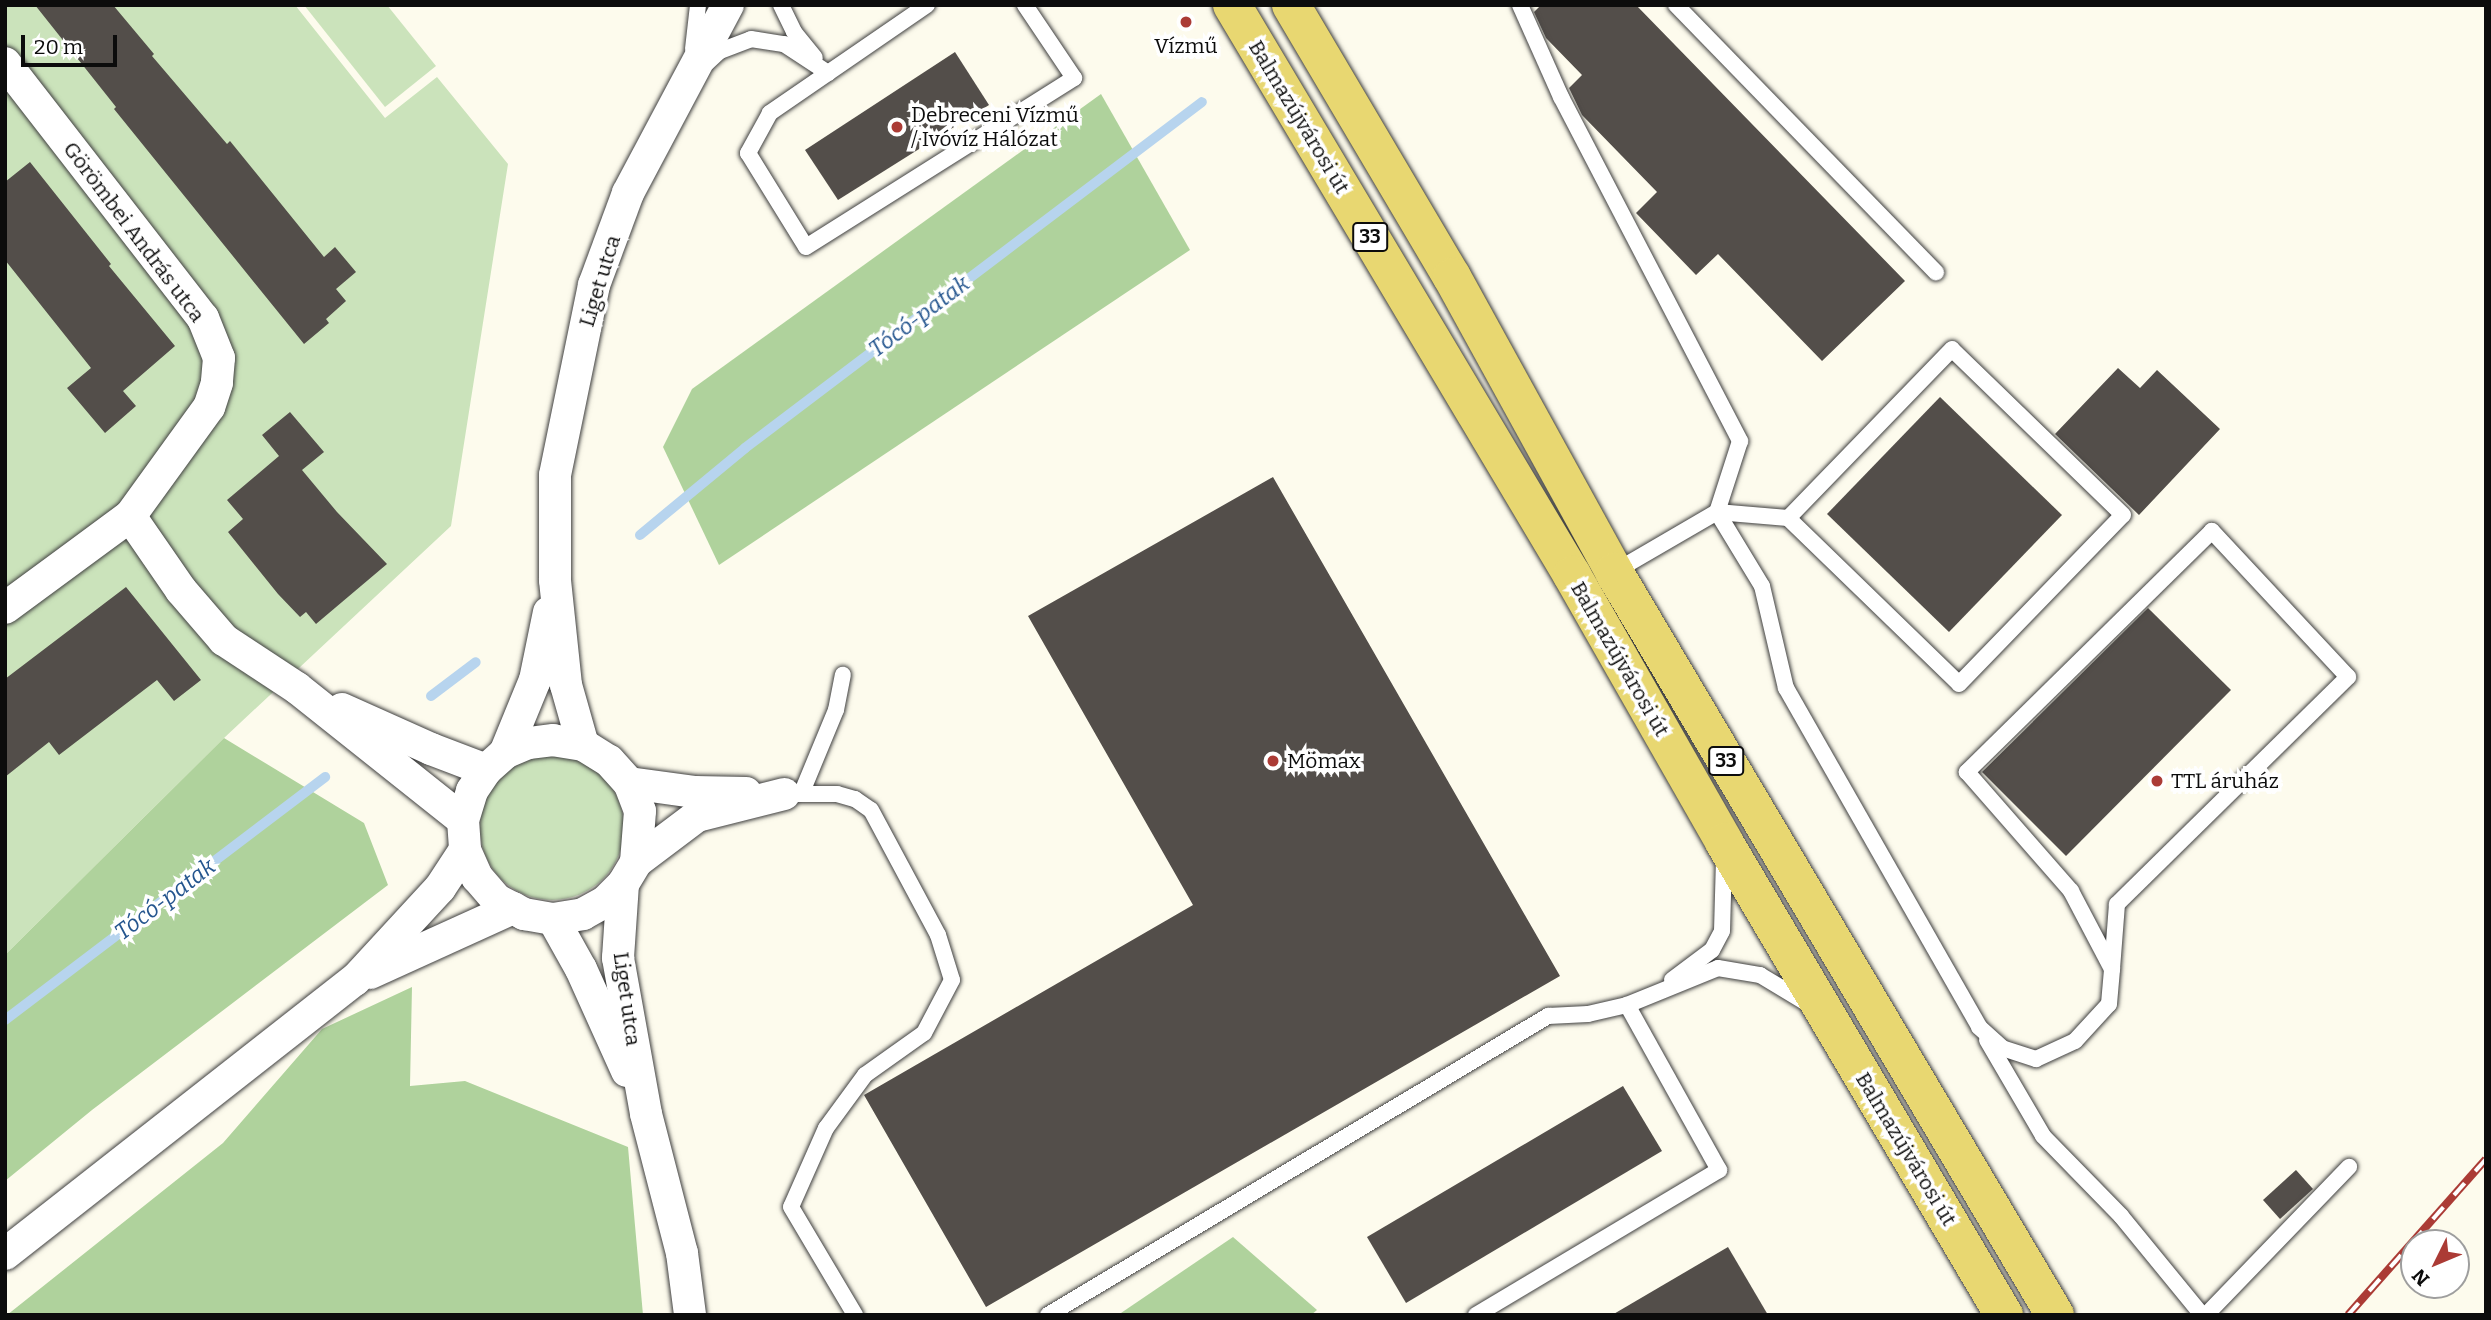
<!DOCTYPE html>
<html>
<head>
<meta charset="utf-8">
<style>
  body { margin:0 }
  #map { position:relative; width:2491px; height:1320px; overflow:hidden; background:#fdfbed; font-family:Bitter,serif }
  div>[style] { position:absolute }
  .green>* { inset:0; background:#cbe3bb }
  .round { border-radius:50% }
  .forest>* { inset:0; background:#afd29c }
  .stream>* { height:10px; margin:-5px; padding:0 5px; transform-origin:5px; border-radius:5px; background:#b7d4ee }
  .building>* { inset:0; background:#534e4a }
  .roads { filter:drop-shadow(0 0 2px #3f3f3f) drop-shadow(0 0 2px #3f3f3f) }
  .service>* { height:16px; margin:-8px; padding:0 8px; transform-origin:8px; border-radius:8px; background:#fff }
  .minor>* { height:32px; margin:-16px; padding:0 16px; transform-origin:16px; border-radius:16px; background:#fff }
  .primary>* { height:38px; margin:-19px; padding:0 19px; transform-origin:19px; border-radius:19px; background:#e8d771 }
  .rail>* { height:8px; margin-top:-4px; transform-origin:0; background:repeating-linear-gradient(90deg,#fff 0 16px,#ab3b35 0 32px); box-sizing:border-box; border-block:2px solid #ab3b35 }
  .dots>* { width:19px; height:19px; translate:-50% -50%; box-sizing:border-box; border:4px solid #fff; border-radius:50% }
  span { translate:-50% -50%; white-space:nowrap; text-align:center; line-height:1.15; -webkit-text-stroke:7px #fff; paint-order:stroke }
  .shield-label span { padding:2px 5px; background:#fff; border:2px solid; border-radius:5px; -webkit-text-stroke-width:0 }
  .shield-label { font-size:19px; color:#0c0c0c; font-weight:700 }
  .poi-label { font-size:21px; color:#0c0c0c }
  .left { translate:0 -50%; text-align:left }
  .street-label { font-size:21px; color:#0c0c0c }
  .water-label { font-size:23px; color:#24558e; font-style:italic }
  .frame { position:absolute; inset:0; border:7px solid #0c0c0c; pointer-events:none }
  .north { position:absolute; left:2400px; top:1229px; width:70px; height:70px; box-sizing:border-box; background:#fff; border:2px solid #9e9e9e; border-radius:50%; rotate:227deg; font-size:19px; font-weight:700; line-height:28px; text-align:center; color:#0c0c0c }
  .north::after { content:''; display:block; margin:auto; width:24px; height:32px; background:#ab3b35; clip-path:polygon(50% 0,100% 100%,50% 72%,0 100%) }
  .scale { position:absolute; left:21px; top:35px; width:96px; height:32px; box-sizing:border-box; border:4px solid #0c0c0c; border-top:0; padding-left:9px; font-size:21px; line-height:24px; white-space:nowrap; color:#0c0c0c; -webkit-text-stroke:5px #fff; paint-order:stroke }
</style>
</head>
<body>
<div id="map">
  <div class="green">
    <i style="clip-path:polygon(5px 5px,295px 5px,385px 118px,437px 77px,508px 164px,451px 526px,224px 738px,5px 955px)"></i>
    <i style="clip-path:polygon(304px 5px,387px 5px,436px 66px,385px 107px)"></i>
    <i class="round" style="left:480px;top:756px;width:144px;height:144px"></i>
  </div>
  <div class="forest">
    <i style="clip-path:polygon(1101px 94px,1190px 250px,719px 565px,663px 447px,692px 389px)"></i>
    <i style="clip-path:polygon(224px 738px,364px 823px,388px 885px,92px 1110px,5px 1181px,5px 955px)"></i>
    <i style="clip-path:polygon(412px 987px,410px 1086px,465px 1081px,628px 1147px,643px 1315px,7px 1315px,223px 1143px,322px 1029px)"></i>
    <i style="clip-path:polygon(1233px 1237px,1317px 1310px,1311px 1315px,1118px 1315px)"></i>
  </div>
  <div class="stream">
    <i style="left:640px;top:535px;width:136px;rotate:-39.6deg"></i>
    <i style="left:745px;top:448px;width:573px;rotate:-37.13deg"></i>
    <i style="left:431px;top:696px;width:56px;rotate:-37.1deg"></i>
    <i style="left:5px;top:1020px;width:402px;rotate:-37.2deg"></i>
  </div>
  <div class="building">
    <i style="clip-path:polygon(35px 5px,113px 5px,154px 54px,152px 56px,227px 144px,230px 141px,324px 257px,335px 247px,356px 272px,336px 289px,346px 301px,326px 319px,329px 323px,304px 344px,114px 109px,116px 107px)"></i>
    <i style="clip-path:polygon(1541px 5px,1636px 5px,1905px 281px,1822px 361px,1718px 254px,1696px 275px,1636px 213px,1657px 192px,1582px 115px,1569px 88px,1582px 75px,1546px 38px,1534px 12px)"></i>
    <i style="clip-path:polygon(955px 52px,989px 105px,838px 200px,805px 150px)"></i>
    <i style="clip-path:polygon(30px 162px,111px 264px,109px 266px,175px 346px,123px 391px,136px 406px,105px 433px,67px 388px,91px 368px,5px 260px,5px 182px)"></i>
    <i style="clip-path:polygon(2118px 368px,2140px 388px,2157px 370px,2220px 429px,2139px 515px,2055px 434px)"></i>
    <i style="clip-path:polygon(1940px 397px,2062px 515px,1949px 632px,1827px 514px)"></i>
    <i style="clip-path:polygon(290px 412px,324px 452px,302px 470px,337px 512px,387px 564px,316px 624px,306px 612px,300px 617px,278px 594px,228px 532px,243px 519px,227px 500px,279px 456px,262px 435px)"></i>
    <i style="clip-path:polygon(1273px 477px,1560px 976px,986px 1307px,864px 1095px,1193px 905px,1028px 616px)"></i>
    <i style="clip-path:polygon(126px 587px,201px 680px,174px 701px,157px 680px,59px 755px,49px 742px,5px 777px,5px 679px)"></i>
    <i style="clip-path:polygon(2148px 608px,2231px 690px,2066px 856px,1982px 772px)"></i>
    <i style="clip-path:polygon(1623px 1086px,1662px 1151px,1406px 1303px,1367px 1237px)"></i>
    <i style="clip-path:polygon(2296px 1170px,2313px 1189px,2280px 1219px,2263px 1200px)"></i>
    <i style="clip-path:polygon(1728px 1247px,1768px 1315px,1612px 1315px)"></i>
  </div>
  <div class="roads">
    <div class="service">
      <i style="left:781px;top:5px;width:30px;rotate:64deg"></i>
      <i style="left:794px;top:32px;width:33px;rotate:51deg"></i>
      <i style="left:927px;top:5px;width:191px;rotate:145.5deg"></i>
      <i style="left:770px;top:113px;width:46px;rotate:118.8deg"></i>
      <i style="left:748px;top:153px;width:110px;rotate:58.3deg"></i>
      <i style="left:806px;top:247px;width:317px;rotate:-32.2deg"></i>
      <i style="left:1074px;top:78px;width:88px;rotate:-123.9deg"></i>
      <i style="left:1520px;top:5px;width:101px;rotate:66deg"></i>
      <i style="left:1561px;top:97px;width:388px;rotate:62.5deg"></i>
      <i style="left:1740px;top:441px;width:75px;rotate:107.9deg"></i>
      <i style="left:1717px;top:512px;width:119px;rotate:149.8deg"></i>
      <i style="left:1676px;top:5px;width:373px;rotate:45.8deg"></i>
      <i style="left:693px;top:49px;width:44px;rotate:-83.5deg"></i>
      <i style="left:707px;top:63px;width:18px;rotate:-43deg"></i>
      <i style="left:720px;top:51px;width:33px;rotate:-21deg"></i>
      <i style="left:751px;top:39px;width:33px;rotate:9deg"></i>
      <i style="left:784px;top:44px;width:53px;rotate:33.4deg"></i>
      <i style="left:1717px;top:512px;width:87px;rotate:58.7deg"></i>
      <i style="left:1762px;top:586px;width:105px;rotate:76.8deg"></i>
      <i style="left:1786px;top:688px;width:390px;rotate:60.3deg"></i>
      <i style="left:1979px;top:1027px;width:31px;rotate:42deg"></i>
      <i style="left:2002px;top:1048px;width:36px;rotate:18deg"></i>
      <i style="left:2036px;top:1059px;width:43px;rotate:-24.8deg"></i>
      <i style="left:2075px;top:1041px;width:50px;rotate:-47.4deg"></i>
      <i style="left:2109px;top:1004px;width:35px;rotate:-85deg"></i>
      <i style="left:2112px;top:969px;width:65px;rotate:-85.6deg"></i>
      <i style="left:2117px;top:904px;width:324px;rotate:-44.5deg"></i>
      <i style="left:2348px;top:677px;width:200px;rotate:-133deg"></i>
      <i style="left:2212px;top:531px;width:344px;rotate:135.5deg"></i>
      <i style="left:1967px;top:772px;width:158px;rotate:48.8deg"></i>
      <i style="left:2071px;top:891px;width:88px;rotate:62.3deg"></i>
      <i style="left:1717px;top:512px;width:71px;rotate:4.8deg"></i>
      <i style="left:1788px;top:518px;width:238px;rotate:44.1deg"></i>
      <i style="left:1959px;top:684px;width:235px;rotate:-45.9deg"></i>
      <i style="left:2123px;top:515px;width:238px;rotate:-135.9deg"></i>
      <i style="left:1952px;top:349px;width:235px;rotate:134.1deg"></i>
      <i style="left:802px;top:792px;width:89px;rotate:-67.5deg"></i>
      <i style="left:836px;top:710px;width:36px;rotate:-79deg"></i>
      <i style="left:784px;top:794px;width:53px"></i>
      <i style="left:837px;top:794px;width:19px;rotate:16deg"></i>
      <i style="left:855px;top:799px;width:19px;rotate:35deg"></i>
      <i style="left:871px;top:810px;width:142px;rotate:61.8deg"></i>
      <i style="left:938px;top:935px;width:47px;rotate:72.7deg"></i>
      <i style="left:952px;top:980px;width:60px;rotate:117.8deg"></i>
      <i style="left:924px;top:1033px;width:72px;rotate:144.6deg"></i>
      <i style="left:865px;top:1075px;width:66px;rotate:126.3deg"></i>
      <i style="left:826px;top:1128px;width:86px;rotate:113.9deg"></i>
      <i style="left:791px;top:1207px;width:126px;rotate:59.3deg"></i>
      <i style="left:1672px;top:980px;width:50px;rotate:-36.9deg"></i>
      <i style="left:1712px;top:950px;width:21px;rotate:-62deg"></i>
      <i style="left:1722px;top:931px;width:71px;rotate:-88.4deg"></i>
      <i style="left:1987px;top:1040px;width:111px;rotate:59.7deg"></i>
      <i style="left:2043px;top:1136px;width:112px;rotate:45.7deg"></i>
      <i style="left:2121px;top:1216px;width:128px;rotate:50.7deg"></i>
      <i style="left:1048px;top:1315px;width:583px;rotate:-30.88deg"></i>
      <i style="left:1548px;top:1016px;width:40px;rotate:-2.9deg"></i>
      <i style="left:1588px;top:1014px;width:40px;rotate:-13deg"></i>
      <i style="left:1627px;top:1005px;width:98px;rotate:-22.1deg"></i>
      <i style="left:1718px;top:968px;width:43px;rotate:9.5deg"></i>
      <i style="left:1760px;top:975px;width:58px;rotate:31deg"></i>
      <i style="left:1476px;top:1315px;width:283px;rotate:-30.8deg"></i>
      <i style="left:1719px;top:1170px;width:189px;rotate:-119.1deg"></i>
      <i style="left:2206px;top:1315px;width:206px;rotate:-46deg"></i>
    </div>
    <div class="minor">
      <i style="left:5px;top:63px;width:323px;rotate:52.2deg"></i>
      <i style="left:203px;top:318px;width:43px;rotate:68.2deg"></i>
      <i style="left:219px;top:358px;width:25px;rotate:95deg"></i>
      <i style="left:217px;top:383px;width:25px;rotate:108deg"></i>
      <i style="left:209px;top:407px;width:135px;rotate:125.9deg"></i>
      <i style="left:130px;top:516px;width:155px;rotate:143.6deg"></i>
      <i style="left:130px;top:516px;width:90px;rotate:55.4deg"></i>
      <i style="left:181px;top:590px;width:66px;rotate:49.3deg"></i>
      <i style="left:224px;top:640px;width:87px;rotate:33.3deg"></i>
      <i style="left:297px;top:688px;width:212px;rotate:38.5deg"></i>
      <i style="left:342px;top:709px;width:98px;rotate:24.2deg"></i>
      <i style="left:431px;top:749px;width:59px;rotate:20.9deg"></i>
      <i style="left:583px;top:745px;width:62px;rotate:-105.8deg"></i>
      <i style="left:566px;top:685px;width:106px;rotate:-96deg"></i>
      <i style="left:555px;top:580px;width:105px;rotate:-90deg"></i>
      <i style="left:555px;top:475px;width:194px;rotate:-78.4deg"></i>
      <i style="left:594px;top:285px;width:98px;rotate:-69.7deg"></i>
      <i style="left:628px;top:193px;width:213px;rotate:-62deg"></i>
      <i style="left:505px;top:753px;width:79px;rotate:-67.7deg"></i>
      <i style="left:535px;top:680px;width:69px;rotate:-78.4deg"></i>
      <i style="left:629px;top:783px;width:67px;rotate:7.8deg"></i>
      <i style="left:695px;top:792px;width:51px;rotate:1.1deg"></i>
      <i style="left:636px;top:862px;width:51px;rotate:-85.5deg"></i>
      <i style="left:640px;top:811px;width:30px;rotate:-111deg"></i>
      <i style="left:629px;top:783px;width:30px;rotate:-132deg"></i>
      <i style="left:609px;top:761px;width:31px;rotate:-148deg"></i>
      <i style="left:583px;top:745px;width:30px;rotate:-171deg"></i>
      <i style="left:553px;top:740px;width:25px;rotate:173deg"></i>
      <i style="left:528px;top:743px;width:25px;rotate:157deg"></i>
      <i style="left:505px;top:753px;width:25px;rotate:138deg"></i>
      <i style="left:486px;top:770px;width:25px;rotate:124deg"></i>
      <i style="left:472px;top:791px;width:30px;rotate:107deg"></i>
      <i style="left:463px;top:820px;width:30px;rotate:86deg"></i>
      <i style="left:465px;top:850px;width:30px;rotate:66deg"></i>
      <i style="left:477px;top:877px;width:30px;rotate:49deg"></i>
      <i style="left:497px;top:900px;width:18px;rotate:27deg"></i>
      <i style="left:513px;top:908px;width:13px;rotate:29deg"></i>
      <i style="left:524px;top:914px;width:29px;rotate:10deg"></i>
      <i style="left:553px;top:919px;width:30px;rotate:-9deg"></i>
      <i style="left:583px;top:914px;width:25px;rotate:-29deg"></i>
      <i style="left:605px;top:902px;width:25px;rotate:-45deg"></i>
      <i style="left:623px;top:884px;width:26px;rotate:-59deg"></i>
      <i style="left:636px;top:862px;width:76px;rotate:-37deg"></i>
      <i style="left:697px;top:816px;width:90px;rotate:-14.2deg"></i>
      <i style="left:623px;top:884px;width:74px;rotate:93.9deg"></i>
      <i style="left:618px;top:958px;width:158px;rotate:79.8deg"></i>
      <i style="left:646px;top:1114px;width:144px;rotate:75.5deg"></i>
      <i style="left:682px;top:1253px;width:63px;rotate:82.6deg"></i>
      <i style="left:553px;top:919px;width:57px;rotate:60.8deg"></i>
      <i style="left:581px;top:969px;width:112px;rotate:65.7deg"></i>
      <i style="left:370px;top:973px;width:157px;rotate:-24.4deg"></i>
      <i style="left:5px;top:1254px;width:444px;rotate:-38.1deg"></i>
      <i style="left:355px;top:980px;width:125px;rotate:-47.3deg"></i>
      <i style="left:440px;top:888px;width:45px;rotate:-56.7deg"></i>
    </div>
    <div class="primary">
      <i style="left:1232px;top:5px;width:664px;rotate:59.18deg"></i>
      <i style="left:1572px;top:575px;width:307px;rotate:60.3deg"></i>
      <i style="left:1724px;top:842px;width:550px;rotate:59.38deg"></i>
      <i style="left:1291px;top:5px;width:316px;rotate:59.4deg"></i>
      <i style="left:1452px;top:277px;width:337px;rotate:61.2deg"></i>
      <i style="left:1614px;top:572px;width:864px;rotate:59.31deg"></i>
    </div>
  </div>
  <div class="rail">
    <i style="left:2348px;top:1315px;width:208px;rotate:-48.5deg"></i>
  </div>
  <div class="dots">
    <i style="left:1186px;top:22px;background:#ab3b35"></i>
    <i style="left:897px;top:127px;background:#ab3b35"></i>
    <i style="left:1273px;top:761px;background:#ab3b35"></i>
    <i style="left:2157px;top:781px;background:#ab3b35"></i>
  </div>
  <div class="shield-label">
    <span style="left:1370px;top:237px">33</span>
    <span style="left:1726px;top:761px">33</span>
  </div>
  <div class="poi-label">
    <span style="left:1186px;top:46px">Vízmű</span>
    <span class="left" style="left:911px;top:127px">Debreceni Vízmű<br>/ Ivóvíz Hálózat</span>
    <span class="left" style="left:1287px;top:761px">Mömax</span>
    <span class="left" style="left:2171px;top:781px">TTL áruház</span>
  </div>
  <div class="street-label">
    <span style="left:1299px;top:117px;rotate:59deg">Balmazújvárosi út</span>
    <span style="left:134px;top:232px;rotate:53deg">Görömbei András utca</span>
    <span style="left:600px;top:281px;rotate:-73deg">Liget utca</span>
    <span style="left:1620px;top:659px;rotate:60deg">Balmazújvárosi út</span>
    <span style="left:627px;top:999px;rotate:82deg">Liget utca</span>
    <span style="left:1906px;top:1149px;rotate:59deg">Balmazújvárosi út</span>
  </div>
  <div class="water-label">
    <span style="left:919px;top:316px;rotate:-37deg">Tócó-patak</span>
    <span style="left:165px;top:899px;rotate:-37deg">Tócó-patak</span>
  </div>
  <div class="frame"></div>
  <div class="north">N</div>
  <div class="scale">20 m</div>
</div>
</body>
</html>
